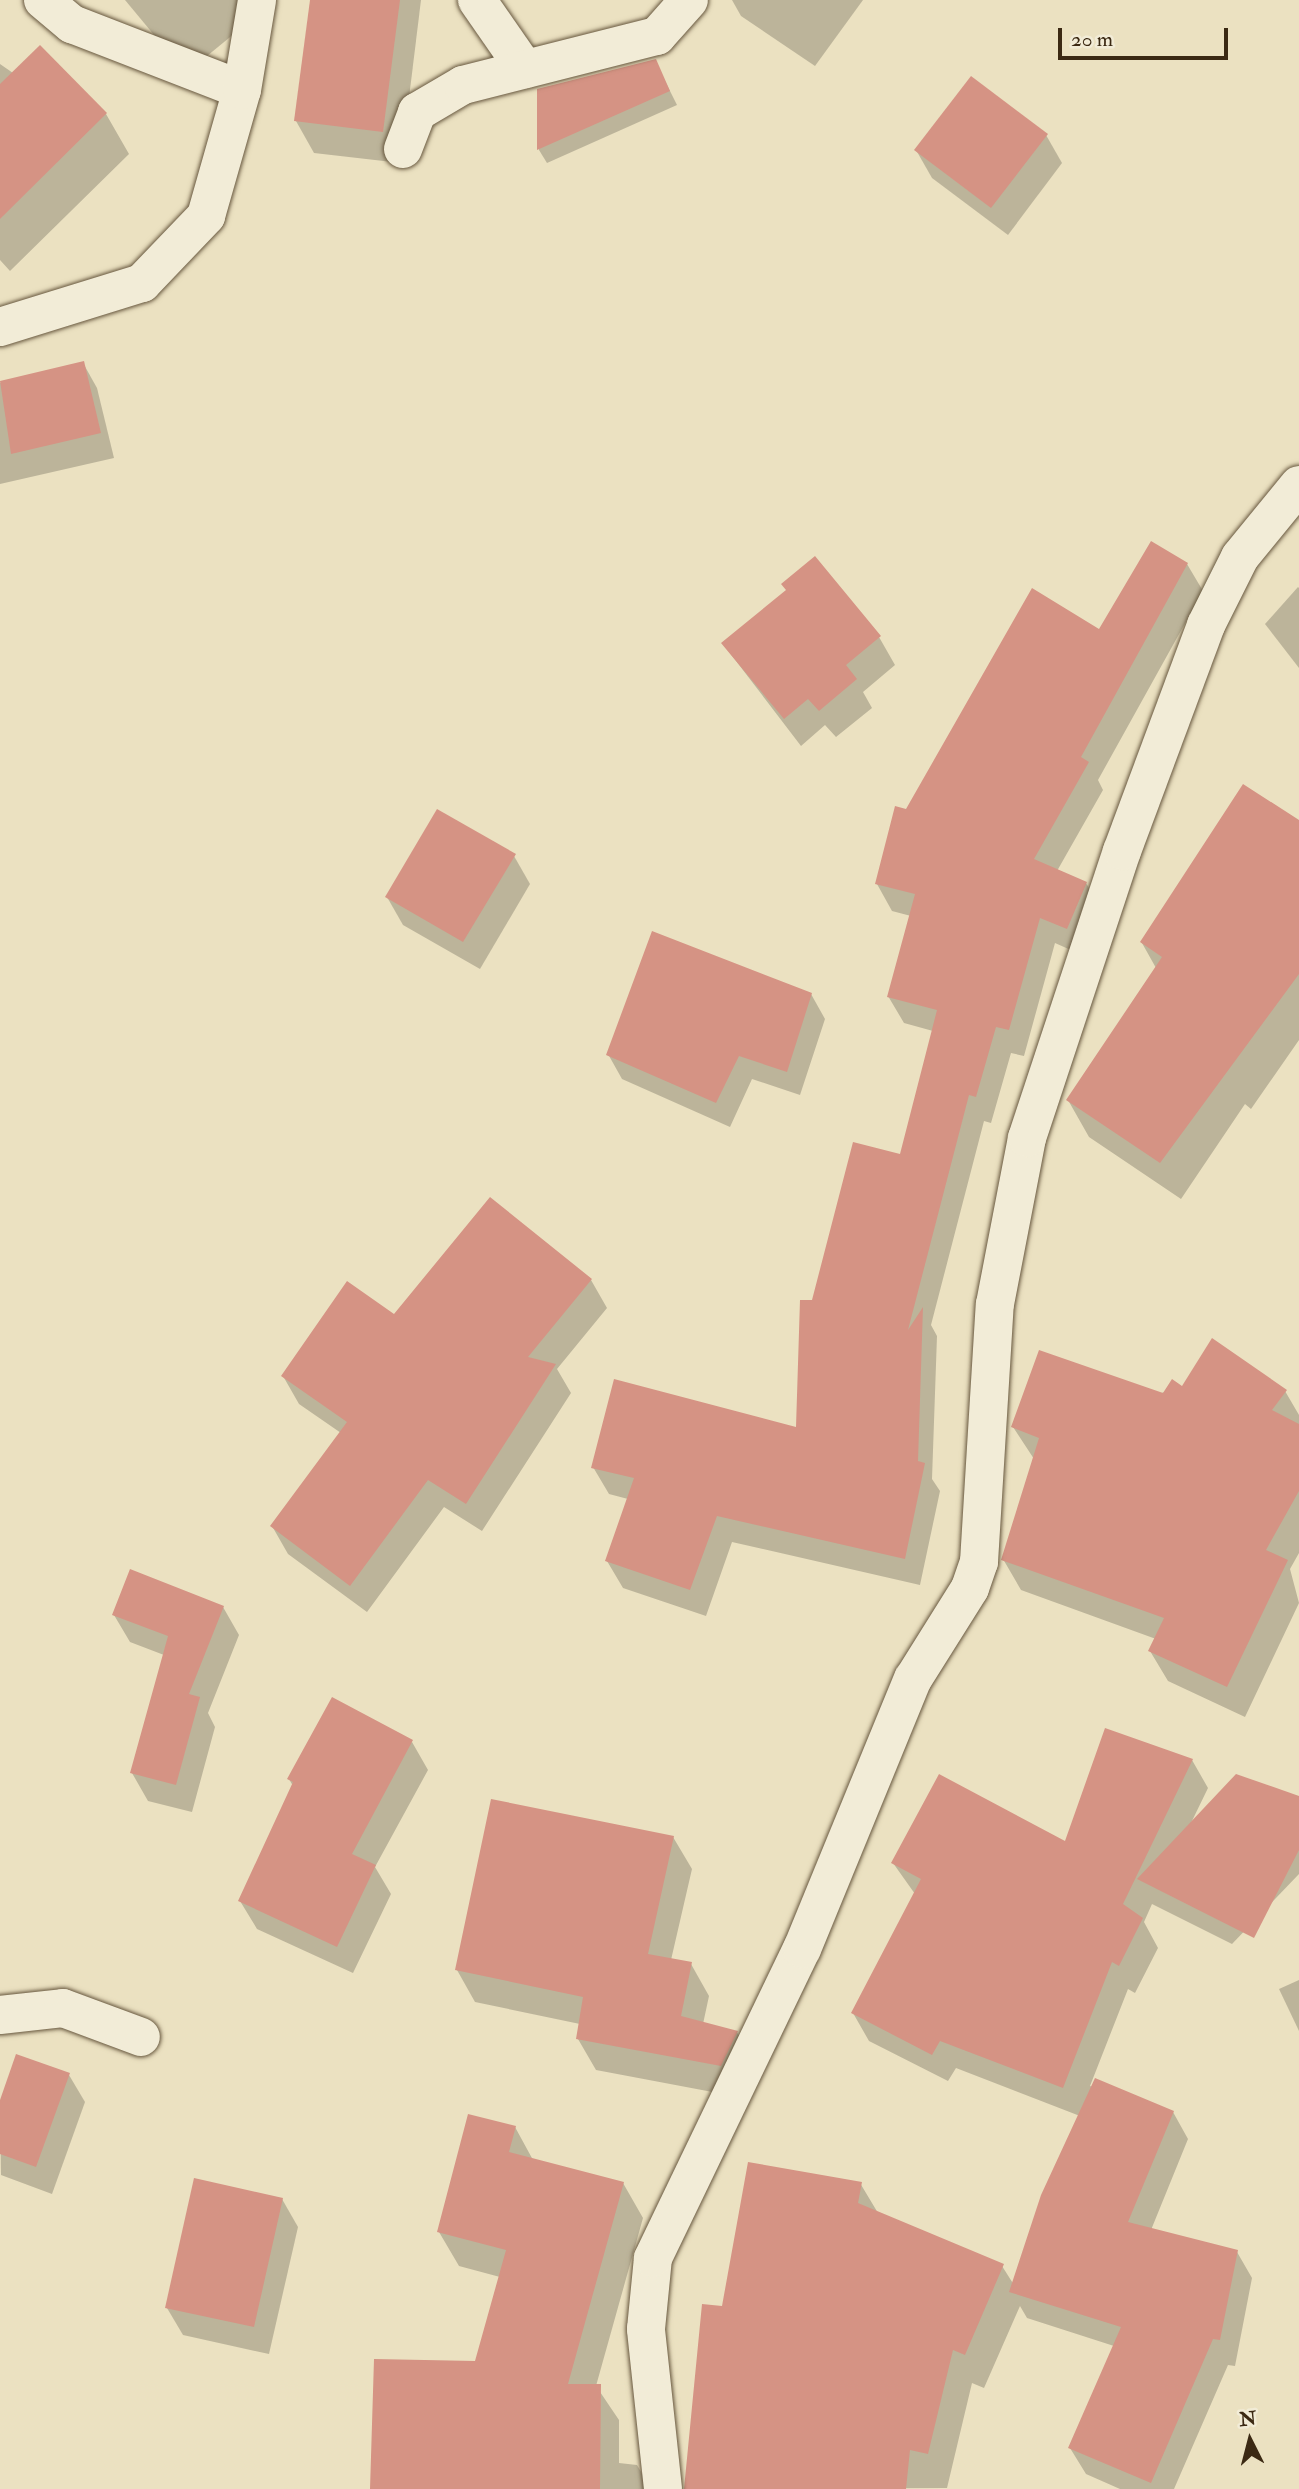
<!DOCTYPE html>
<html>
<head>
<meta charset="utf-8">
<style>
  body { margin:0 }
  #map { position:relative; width:1299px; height:2489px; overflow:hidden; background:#ebe1c1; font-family:"IM FELL Double Pica",serif }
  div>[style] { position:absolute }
  .shadow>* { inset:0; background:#0003 }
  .building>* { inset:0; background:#d59384 }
  .roads { filter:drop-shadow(0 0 2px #67573e) drop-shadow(0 0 2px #67573e) }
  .minor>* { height:38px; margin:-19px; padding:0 19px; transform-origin:19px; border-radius:19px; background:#f2ecd7 }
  span { translate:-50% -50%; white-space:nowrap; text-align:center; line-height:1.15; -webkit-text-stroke:7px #f2ecd7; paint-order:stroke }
  .north { position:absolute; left:1215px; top:2405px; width:70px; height:70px; -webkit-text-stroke:5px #f2ecd7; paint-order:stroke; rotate:354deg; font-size:19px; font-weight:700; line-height:28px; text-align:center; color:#3b2913 }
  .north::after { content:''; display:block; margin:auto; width:24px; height:32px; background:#3b2913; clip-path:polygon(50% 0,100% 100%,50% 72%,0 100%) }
  .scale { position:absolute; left:1058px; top:28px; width:170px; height:32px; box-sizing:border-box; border:4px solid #3b2913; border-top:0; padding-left:9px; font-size:21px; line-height:24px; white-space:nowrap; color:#3b2913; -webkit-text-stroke:5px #f2ecd7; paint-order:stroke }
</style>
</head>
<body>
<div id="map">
  <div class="shadow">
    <i style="clip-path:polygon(125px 0,266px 0,269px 5px,190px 70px,179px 65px)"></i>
    <i style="clip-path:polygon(311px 0,421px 0,401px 163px,314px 153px,296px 121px)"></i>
    <i style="clip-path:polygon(732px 0,863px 0,815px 66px,741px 16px)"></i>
    <i style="clip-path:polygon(40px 47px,106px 114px,129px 154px,10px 271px,0 260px,0 64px,13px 73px)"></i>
    <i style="clip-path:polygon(655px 61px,677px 105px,547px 163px,539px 150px,539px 90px)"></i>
    <i style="clip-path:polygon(1046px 135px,1062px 163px,1008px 235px,932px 178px,916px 150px)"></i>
    <i style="clip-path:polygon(83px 363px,97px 388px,114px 458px,0 484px,0 383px)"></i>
    <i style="clip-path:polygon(1187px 564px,1203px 591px,1098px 780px,1103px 790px,1057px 871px,1086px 883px,1102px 910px,1082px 955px,1055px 943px,1024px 1056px,1011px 1053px,991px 1123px,984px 1121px,931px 1325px,937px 1336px,932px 1479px,940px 1491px,920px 1585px,732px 1542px,706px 1616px,623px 1588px,607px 1561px,628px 1499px,609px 1494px,593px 1467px,798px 1429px,813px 1302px,901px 1156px,933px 1031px,904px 1023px,888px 996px,911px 916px,892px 911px,877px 884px,907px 811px,1100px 632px)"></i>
    <i style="clip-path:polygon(1298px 587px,1299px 588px,1299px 668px,1265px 624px)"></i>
    <i style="clip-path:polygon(879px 637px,895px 665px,863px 692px,872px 708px,836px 737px,825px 725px,801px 746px,723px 644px)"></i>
    <i style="clip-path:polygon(1299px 822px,1299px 1040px,1251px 1109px,1245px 1104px,1181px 1199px,1089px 1137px,1068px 1100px,1156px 968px,1142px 943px)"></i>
    <i style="clip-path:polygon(514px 856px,530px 884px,480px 969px,403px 925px,387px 897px)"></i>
    <i style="clip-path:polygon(811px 994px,825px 1019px,800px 1095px,752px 1079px,730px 1127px,622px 1079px,608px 1054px)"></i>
    <i style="clip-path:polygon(591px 1280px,607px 1308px,557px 1369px,571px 1393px,482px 1531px,444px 1507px,367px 1612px,288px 1554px,272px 1526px,341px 1433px,299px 1404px,283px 1376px,395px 1316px)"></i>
    <i style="clip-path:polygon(1183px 1388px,1285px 1391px,1299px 1415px,1299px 1553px,1290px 1569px,1299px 1603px,1245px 1717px,1168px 1681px,1150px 1651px,1156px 1639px,1021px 1590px,1003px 1559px,1034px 1459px,1013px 1427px)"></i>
    <i style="clip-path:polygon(223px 1607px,239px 1635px,208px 1713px,215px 1727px,192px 1812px,148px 1801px,132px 1773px,164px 1655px,130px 1642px,114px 1615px)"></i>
    <i style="clip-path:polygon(412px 1742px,428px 1770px,375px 1867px,391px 1894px,353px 1973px,257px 1929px,240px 1901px,293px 1786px,289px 1779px)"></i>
    <i style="clip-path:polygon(1192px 1760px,1208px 1788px,1191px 1823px,1299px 1798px,1299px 1874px,1232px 1944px,1152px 1904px,1144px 1922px,1158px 1948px,1135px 1993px,1128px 1989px,1090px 2086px,1173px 2112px,1188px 2139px,1151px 2230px,1237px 2252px,1252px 2278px,1235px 2366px,1228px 2365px,1174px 2489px,1120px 2489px,1086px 2474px,1070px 2448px,1114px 2346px,1027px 2318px,1020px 2306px,984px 2388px,972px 2383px,947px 2488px,686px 2489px,723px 2308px,860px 2183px,878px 2213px,1002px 2266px,1014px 2285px,1080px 2116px,956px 2068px,948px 2081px,869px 2041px,853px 2013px,915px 1894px,893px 1863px,1066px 1844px)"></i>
    <i style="clip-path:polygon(673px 1837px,692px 1869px,671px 1960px,691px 1964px,709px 1996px,703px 2024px,737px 2032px,755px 2064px,739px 2097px,596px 2070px,578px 2039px,580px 2024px,475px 2002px,457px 1970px)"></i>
    <i style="clip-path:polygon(1299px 1980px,1299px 2031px,1279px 1989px)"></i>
    <i style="clip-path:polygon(69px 2075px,85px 2102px,52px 2194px,1px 2175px,0 2105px)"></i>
    <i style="clip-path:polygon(515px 2127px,533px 2160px,623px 2183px,643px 2218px,596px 2386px,619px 2420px,619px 2463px,637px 2465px,651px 2489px,372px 2489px,476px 2363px,500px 2277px,459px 2266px,439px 2232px)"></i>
    <i style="clip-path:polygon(282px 2199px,298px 2227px,269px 2354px,183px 2335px,167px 2308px)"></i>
  </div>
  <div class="building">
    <i style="clip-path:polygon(310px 0,400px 0,383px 132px,294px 121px)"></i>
    <i style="clip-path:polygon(40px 45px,107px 113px,0 219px,0 84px)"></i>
    <i style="clip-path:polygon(656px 59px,670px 91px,537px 150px,537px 89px)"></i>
    <i style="clip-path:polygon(971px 76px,1048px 134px,991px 208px,914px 150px)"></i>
    <i style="clip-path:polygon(84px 361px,101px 433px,11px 454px,0 381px)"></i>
    <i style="clip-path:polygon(1151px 541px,1188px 563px,1081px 757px,1089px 762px,1034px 859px,1087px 882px,1067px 929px,1040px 918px,1009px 1030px,996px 1027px,976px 1097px,969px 1095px,908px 1330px,923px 1307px,918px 1461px,925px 1463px,905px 1559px,717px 1516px,690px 1590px,605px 1561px,634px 1478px,591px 1468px,614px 1379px,796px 1427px,800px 1300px,812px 1300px,853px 1142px,900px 1154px,937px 1010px,887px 997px,915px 894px,875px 884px,895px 806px,906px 809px,1032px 588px,1099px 629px)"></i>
    <i style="clip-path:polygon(815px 556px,881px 636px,846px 665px,857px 679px,819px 711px,808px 699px,784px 719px,721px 643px,786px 590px,781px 584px)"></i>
    <i style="clip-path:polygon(1243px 784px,1299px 820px,1299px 974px,1160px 1163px,1066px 1100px,1162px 957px,1140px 942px)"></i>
    <i style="clip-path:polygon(437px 809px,516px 854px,463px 942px,385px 897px)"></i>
    <i style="clip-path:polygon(652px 931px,812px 993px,787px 1072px,739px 1056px,716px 1103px,606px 1055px)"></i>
    <i style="clip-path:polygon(490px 1197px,592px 1279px,528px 1357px,556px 1364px,466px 1504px,428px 1480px,350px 1586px,270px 1526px,347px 1422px,281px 1376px,347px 1281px,394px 1314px)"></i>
    <i style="clip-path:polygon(1212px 1338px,1287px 1390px,1272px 1410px,1299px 1424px,1299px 1491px,1266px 1550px,1288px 1560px,1227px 1687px,1148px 1651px,1164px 1618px,1001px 1560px,1039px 1438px,1011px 1427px,1039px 1350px,1163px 1393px,1172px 1379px,1182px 1386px)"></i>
    <i style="clip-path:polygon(130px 1569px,224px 1606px,189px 1694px,200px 1697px,176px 1785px,130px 1773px,168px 1636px,112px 1615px)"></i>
    <i style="clip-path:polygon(332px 1697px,413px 1740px,352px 1854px,376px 1865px,337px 1947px,238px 1901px,293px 1782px,287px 1779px)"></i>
    <i style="clip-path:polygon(1105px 1728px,1193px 1759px,1123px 1904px,1143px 1918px,1119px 1966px,1112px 1962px,1063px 2088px,940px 2041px,932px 2055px,851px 2013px,921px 1879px,891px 1863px,939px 1774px,1065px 1841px)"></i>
    <i style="clip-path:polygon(1236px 1774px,1299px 1796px,1299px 1850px,1254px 1938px,1137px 1879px)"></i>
    <i style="clip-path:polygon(491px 1799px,674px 1836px,648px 1954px,692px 1962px,681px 2016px,738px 2031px,721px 2066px,576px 2039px,583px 1997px,455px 1970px)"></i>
    <i style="clip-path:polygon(16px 2054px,70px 2073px,36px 2167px,0 2154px,0 2100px)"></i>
    <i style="clip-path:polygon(1095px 2078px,1174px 2111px,1128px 2222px,1238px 2250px,1220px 2340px,1213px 2339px,1151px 2483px,1068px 2448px,1121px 2327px,1009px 2292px,1041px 2195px)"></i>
    <i style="clip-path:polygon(468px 2114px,516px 2126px,509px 2152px,624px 2182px,568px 2384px,601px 2384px,600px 2489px,370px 2489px,374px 2359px,475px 2361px,506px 2250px,437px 2232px)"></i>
    <i style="clip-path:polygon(748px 2162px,862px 2182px,858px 2203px,1004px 2264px,965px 2355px,953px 2350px,928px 2454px,910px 2450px,906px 2489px,684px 2489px,702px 2304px,722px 2306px)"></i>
    <i style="clip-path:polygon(194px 2178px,283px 2198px,254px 2327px,165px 2308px)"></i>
  </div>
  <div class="roads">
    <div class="minor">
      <i style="left:43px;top:0;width:38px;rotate:40deg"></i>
      <i style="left:72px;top:24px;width:182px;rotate:21.2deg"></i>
      <i style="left:477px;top:0;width:84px;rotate:55.2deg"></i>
      <i style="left:403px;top:149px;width:40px;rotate:-69deg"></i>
      <i style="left:417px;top:112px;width:53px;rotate:-30.4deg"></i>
      <i style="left:463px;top:85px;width:200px;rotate:-14.2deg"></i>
      <i style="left:657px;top:36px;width:48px;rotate:-48.4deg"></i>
      <i style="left:0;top:327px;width:149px;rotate:-17.2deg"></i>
      <i style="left:142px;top:283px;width:93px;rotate:-46.3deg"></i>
      <i style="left:206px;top:216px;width:131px;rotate:-74.1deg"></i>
      <i style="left:242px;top:90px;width:91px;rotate:-80.5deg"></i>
      <i style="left:0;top:2015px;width:63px;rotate:-6.3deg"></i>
      <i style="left:63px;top:2008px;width:83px;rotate:20.4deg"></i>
      <i style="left:663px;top:2489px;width:161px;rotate:-96.1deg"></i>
      <i style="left:646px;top:2329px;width:71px;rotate:-84.4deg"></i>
      <i style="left:653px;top:2258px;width:343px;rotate:-64.3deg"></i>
      <i style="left:802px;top:1949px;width:292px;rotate:-67.7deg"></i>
      <i style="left:913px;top:1679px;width:107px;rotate:-57.9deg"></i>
      <i style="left:970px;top:1588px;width:28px;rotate:-71deg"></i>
      <i style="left:979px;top:1562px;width:258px;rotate:-86.5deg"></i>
      <i style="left:995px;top:1304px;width:169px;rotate:-79.1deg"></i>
      <i style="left:1027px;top:1138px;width:302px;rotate:-71.7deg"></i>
      <i style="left:1122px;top:851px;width:241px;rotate:-69.6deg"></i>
      <i style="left:1206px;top:625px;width:76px;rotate:-63.4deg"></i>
      <i style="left:1240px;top:557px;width:93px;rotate:-50.7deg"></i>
    </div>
  </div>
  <div class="north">N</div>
  <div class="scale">20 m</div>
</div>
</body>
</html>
